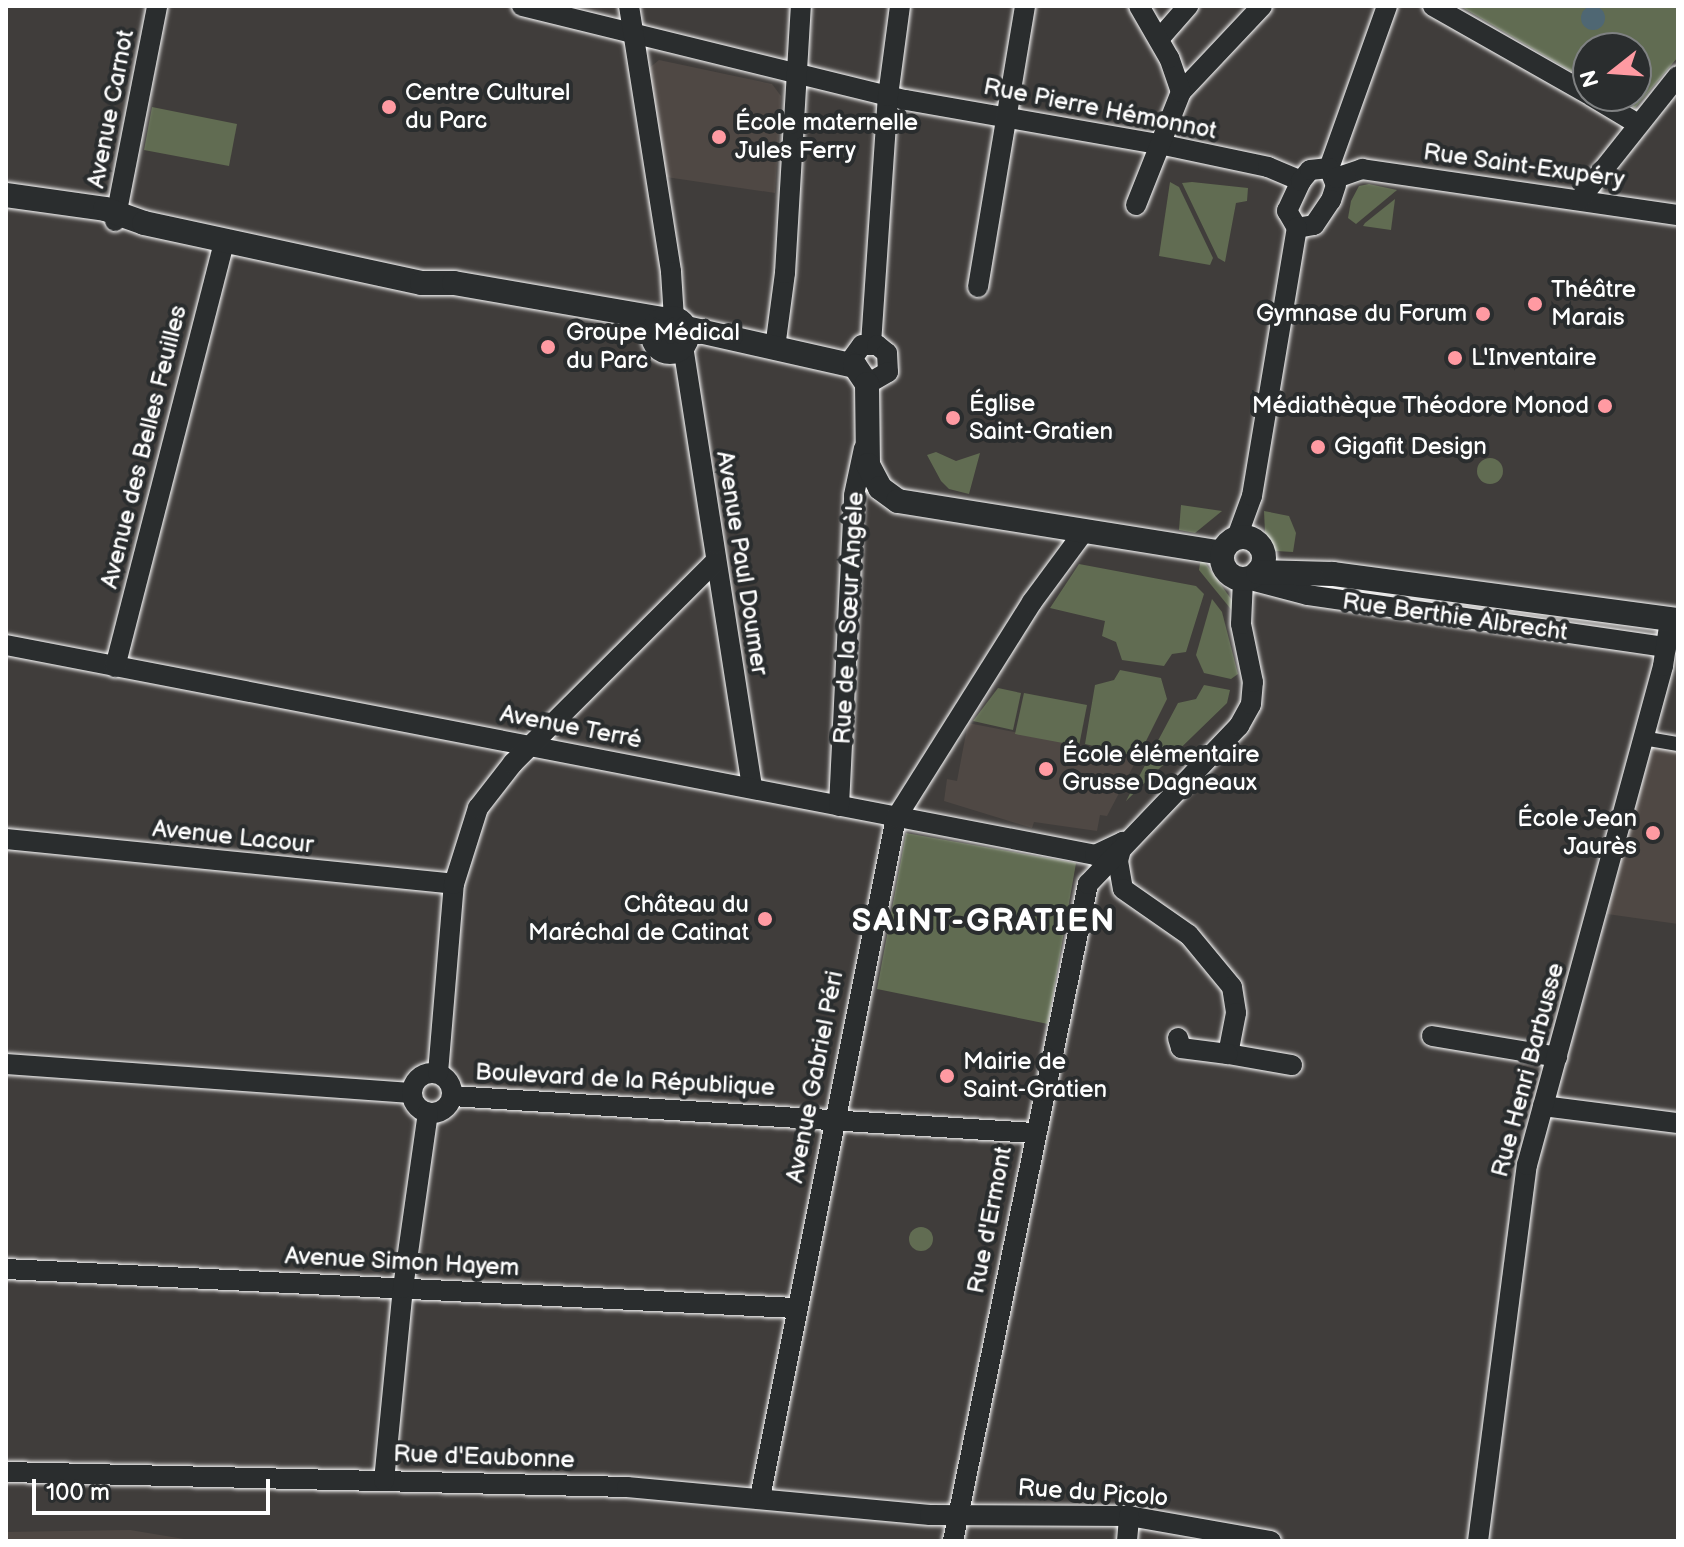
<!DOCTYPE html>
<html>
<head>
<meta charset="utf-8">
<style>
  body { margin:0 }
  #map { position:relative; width:1684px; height:1547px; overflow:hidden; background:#403d3b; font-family:"Balsamiq Sans",sans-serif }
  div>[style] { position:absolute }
  .built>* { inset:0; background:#4f4844 }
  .green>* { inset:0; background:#616c52 }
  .round { border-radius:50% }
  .water>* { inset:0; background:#4f6773 }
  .roads { filter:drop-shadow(0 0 2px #fff) drop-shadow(0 0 2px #fff) }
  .pedestrian>* { height:14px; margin:-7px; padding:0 7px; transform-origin:7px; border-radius:7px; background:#2a2d2e }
  .minor>* { height:20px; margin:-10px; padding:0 10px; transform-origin:10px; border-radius:10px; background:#2a2d2e }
  .minor>.ring { margin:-10px; padding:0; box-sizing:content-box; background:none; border:20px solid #2a2d2e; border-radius:50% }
  .tertiary>* { height:24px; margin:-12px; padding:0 12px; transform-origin:12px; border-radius:12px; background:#2a2d2e }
  .tertiary>.ring { margin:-12px; padding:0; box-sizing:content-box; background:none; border:24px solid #2a2d2e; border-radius:50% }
  .dots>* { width:22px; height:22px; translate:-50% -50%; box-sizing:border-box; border:4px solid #2a2d2e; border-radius:50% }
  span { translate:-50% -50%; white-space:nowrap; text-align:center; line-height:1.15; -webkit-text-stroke:8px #2a2d2e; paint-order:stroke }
  .poi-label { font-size:24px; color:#fff }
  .left { translate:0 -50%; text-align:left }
  .right { translate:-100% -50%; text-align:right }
  .street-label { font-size:24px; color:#fff }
  .district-label { font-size:32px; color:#fff; font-weight:700; letter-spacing:2px }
  .frame { position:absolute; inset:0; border:8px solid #fff; pointer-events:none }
  .north { position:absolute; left:1572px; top:32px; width:80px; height:80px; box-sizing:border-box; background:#2a2d2e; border:2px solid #7f8182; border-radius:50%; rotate:253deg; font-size:22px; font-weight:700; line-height:32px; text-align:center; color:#fff }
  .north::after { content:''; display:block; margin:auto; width:28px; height:36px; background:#ff9aa2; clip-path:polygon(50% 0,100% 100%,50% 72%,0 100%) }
  .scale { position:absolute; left:32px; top:1479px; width:238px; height:36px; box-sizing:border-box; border:4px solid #fff; border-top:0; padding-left:10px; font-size:24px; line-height:28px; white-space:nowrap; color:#fff; -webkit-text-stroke:6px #2a2d2e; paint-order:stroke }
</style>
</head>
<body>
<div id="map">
  <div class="built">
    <i style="clip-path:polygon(659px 60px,772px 84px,781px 96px,775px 193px,666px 177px,648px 69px)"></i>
    <i style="clip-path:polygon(968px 723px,1075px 744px,1137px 759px,1107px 816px,1100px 815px,1097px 831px,1034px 822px,1032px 828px,944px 801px,947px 779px,957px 781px)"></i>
    <i style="clip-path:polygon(1652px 747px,1678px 752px,1678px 924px,1607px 914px)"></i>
    <i style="clip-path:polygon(130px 1530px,196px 1541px,6px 1541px,6px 1532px)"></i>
  </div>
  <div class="green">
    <i style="clip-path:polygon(1460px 6px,1678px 6px,1678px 57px,1635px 108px,1614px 96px,1636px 96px,1636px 48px,1588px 48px,1588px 81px)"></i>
    <i style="clip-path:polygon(152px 107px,237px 124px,229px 166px,144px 150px)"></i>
    <i style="clip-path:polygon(1170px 182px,1179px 187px,1213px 258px,1210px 265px,1159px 256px)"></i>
    <i style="clip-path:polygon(1192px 182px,1248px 188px,1247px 201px,1236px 203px,1225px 262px,1218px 258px,1182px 183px)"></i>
    <i style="clip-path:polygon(1369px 184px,1397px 190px,1356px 224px,1348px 218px,1351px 201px,1359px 186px)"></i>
    <i style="clip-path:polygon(1395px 199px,1391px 230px,1363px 226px,1365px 223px)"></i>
    <i style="clip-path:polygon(936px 452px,956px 461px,980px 453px,969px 494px,949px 489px,941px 481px,927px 455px)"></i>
    <i class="round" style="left:1477px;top:458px;width:26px;height:26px"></i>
    <i style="clip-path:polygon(1181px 505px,1222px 511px,1195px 533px,1179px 530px)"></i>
    <i style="clip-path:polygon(1264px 511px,1289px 516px,1296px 533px,1293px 552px,1276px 551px,1265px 532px)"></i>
    <i style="clip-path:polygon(1201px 557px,1234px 603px,1234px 613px,1199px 570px)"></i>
    <i style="clip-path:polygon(1079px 564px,1196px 586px,1204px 594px,1186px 652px,1172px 654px,1164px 666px,1122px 660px,1116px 642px,1102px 636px,1105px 621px,1050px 608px)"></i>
    <i style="clip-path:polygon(1212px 599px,1222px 612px,1238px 674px,1231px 679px,1204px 673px,1196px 655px)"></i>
    <i style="clip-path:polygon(1120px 670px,1161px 678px,1167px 699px,1138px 757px,1085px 744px,1095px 685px,1114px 680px)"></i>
    <i style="clip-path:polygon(1204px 685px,1230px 690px,1227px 703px,1126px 801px,1178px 703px,1196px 699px)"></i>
    <i style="clip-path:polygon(998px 688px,1021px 693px,1013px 730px,973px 721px)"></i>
    <i style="clip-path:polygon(1024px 693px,1087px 705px,1079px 746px,1015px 734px)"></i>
    <i style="clip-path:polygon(906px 833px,1076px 863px,1048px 1024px,877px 989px)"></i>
    <i class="round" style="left:909px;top:1227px;width:24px;height:24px"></i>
  </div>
  <div class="water">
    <i class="round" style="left:1581px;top:6px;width:24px;height:24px"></i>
  </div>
  <div class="roads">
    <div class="pedestrian">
      <i style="left:1643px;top:738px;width:36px;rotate:10deg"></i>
    </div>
    <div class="minor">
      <i style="left:522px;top:6px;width:395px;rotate:13.8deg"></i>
      <i style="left:906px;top:100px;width:262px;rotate:9.9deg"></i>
      <i style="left:1164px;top:145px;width:106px;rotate:11.9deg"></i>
      <i style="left:1268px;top:167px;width:36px;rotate:23deg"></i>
      <i style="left:629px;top:6px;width:269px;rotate:81deg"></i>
      <i style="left:671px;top:272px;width:46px;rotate:86.3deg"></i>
      <i style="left:1433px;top:6px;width:178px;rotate:29.6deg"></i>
      <i style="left:1160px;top:38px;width:43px;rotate:-48.8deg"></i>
      <i style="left:1181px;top:92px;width:118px;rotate:-46.7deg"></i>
      <i style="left:1591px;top:96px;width:55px;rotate:30.8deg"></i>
      <i style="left:1329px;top:168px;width:172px;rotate:-70.3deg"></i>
      <i style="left:1329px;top:168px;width:18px;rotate:68deg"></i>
      <i style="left:1336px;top:185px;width:16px;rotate:108deg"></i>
      <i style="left:1331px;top:200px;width:30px;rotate:124deg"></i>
      <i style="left:1314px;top:225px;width:17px;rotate:170deg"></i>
      <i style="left:1297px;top:228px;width:20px;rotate:-120deg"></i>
      <i style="left:1287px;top:211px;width:33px;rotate:-65deg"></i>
      <i style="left:1301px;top:181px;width:14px;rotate:-51deg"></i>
      <i style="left:1310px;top:170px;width:19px;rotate:-6deg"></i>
      <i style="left:1336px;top:178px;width:28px;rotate:-19deg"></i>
      <i style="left:1362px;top:169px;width:319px;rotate:8.3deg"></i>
      <i style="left:1580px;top:199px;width:157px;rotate:-51.5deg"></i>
      <i style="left:1136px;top:205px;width:122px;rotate:-68.3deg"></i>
      <i style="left:1181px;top:92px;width:36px;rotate:-109deg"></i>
      <i style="left:1169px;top:58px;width:60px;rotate:-120deg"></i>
      <i style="left:115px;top:221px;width:219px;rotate:-78.9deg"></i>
      <i style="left:978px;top:287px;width:285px;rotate:-80.5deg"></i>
      <i style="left:871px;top:344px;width:249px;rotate:-86.1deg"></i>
      <i style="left:888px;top:96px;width:91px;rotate:-82.4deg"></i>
      <i style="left:683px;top:346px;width:447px;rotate:81.1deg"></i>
      <i style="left:775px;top:348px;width:76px;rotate:-82.4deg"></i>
      <i style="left:785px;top:273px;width:267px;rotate:-86.6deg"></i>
      <i style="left:849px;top:363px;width:22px;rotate:-54deg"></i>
      <i style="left:862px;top:345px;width:15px"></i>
      <i style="left:877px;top:345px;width:13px;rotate:39deg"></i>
      <i style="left:887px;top:353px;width:19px;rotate:87deg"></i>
      <i style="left:888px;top:372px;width:24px;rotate:150deg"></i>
      <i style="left:1237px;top:537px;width:44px;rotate:-69.9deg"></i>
      <i style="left:1252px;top:496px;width:272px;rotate:-80.5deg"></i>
      <i style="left:1247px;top:579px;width:63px;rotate:14.7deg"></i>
      <i style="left:1308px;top:595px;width:362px;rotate:8.3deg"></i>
      <i style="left:6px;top:645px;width:1109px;rotate:10.91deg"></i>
      <i style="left:1095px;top:855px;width:31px;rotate:-25deg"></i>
      <i style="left:115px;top:667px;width:441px;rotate:-75.6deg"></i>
      <i style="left:839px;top:806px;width:311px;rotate:-87.2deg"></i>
      <i style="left:854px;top:495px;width:48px;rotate:-78deg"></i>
      <i style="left:6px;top:839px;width:450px;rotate:5.7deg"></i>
      <i style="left:1123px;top:842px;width:20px;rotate:105deg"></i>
      <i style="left:1118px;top:861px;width:28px;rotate:80deg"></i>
      <i style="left:1123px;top:889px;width:80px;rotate:34.9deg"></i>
      <i style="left:1189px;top:935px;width:67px;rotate:50.4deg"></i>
      <i style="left:1232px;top:987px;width:26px;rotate:81deg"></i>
      <i style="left:1236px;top:1013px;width:42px;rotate:101deg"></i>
      <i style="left:1228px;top:1054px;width:65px;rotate:9.8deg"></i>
      <i style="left:1432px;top:1036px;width:127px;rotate:9.5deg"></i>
      <i style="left:1178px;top:1038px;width:10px;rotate:73deg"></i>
      <i style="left:1181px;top:1048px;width:47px;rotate:7.3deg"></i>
      <i style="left:6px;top:1064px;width:406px;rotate:4.1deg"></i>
      <i class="ring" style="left:412px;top:1073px;width:20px;height:20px"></i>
      <i style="left:438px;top:1073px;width:190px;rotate:-85.2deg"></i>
      <i style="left:454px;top:884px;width:80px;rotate:-72.5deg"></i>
      <i style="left:478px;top:808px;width:57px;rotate:-52.1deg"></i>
      <i style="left:513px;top:763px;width:285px;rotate:-44.9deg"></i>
      <i style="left:452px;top:1096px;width:582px;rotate:3.64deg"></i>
      <i style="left:1543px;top:1106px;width:136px;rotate:7.2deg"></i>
      <i style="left:6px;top:1269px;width:791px;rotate:2.83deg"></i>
      <i style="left:6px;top:1472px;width:621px;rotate:1.38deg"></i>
      <i style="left:627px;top:1487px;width:304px;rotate:5.3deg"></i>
      <i style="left:930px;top:1515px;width:199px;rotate:0.3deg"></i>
      <i style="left:1129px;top:1516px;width:144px;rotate:10deg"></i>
      <i style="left:384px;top:1481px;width:194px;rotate:-84.4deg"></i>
      <i style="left:403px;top:1288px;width:177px;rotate:-81.9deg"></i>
      <i style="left:760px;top:1498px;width:693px;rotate:-78.69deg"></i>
      <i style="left:896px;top:818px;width:255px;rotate:-57.8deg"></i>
      <i style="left:1032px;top:602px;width:89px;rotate:-53.6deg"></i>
      <i style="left:953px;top:1541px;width:671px;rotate:-78.39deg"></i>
      <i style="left:1088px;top:884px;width:219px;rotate:-46.3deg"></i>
      <i style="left:1239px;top:726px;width:25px;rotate:-61deg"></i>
      <i style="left:1251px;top:704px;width:22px;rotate:-85deg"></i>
      <i style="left:1253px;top:682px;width:59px;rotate:-101.7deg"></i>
      <i style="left:1241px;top:624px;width:44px;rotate:-87.4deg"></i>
      <i style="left:1127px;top:1541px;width:25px;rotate:-85deg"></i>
      <i style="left:1478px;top:1541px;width:379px;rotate:-82.6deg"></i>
      <i style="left:1527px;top:1165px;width:517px;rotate:-74.75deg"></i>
      <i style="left:1663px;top:666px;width:47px;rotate:-81.3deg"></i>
    </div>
    <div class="tertiary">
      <i style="left:6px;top:195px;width:100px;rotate:8deg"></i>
      <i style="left:105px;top:209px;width:41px;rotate:19.7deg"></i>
      <i style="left:144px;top:223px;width:284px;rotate:12.2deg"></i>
      <i style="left:422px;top:283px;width:32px"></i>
      <i style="left:454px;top:283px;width:212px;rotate:9.8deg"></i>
      <i class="ring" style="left:653px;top:318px;width:10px;height:10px"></i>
      <i style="left:686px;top:328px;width:173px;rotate:12.7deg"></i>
      <i style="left:855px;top:366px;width:22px;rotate:56deg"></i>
      <i style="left:867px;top:384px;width:81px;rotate:89.3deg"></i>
      <i style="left:868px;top:465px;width:26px;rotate:62deg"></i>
      <i style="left:880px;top:488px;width:22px;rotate:36deg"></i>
      <i style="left:898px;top:501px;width:328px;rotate:9.1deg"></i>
      <i class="ring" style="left:1222px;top:537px;width:18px;height:18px"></i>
      <i style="left:1258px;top:572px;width:75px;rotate:1.5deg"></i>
      <i style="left:1333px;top:574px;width:348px;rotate:7.6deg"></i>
    </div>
  </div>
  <div class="dots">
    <i style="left:389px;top:107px;background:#ff9aa2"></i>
    <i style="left:719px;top:137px;background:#ff9aa2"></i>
    <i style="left:1535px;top:304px;background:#ff9aa2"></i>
    <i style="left:1483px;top:314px;background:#ff9aa2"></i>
    <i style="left:548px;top:347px;background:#ff9aa2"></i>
    <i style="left:1455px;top:358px;background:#ff9aa2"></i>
    <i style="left:1605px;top:406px;background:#ff9aa2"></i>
    <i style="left:953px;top:418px;background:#ff9aa2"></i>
    <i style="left:1318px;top:447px;background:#ff9aa2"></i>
    <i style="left:1046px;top:769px;background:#ff9aa2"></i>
    <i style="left:1653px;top:833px;background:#ff9aa2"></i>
    <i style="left:765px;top:919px;background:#ff9aa2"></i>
    <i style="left:947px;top:1076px;background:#ff9aa2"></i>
  </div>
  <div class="poi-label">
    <span class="left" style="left:405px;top:107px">Centre Culturel<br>du Parc</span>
    <span class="left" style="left:735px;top:137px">École maternelle<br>Jules Ferry</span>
    <span class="left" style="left:1551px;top:304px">Théâtre<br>Marais</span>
    <span class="right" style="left:1467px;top:314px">Gymnase du Forum</span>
    <span class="left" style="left:566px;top:347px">Groupe Médical<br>du Parc</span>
    <span class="left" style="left:1471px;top:358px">L'Inventaire</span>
    <span class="left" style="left:969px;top:418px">Église<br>Saint-Gratien</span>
    <span class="right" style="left:1589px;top:406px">Médiathèque Théodore Monod</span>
    <span class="left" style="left:1334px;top:447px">Gigafit Design</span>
    <span class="left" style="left:1062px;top:769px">École élémentaire<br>Grusse Dagneaux</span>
    <span class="right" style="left:1637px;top:833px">École Jean<br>Jaurès</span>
    <span class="right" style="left:749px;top:919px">Château du<br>Maréchal de Catinat</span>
    <span class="left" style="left:963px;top:1076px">Mairie de<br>Saint-Gratien</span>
  </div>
  <div class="street-label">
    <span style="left:111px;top:109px;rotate:-79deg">Avenue Carnot</span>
    <span style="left:1100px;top:109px;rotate:11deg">Rue Pierre Hémonnot</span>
    <span style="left:1524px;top:166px;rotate:8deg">Rue Saint-Exupéry</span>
    <span style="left:144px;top:447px;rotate:-76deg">Avenue des Belles Feuilles</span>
    <span style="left:742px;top:563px;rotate:81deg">Avenue Paul Doumer</span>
    <span style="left:1455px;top:617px;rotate:8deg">Rue Berthie Albrecht</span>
    <span style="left:849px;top:618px;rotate:-87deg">Rue de la Sœur Angèle</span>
    <span style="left:571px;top:727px;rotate:11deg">Avenue Terré</span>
    <span style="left:233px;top:837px;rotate:6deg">Avenue Lacour</span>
    <span style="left:1528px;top:1070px;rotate:-75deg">Rue Henri Barbusse</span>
    <span style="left:815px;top:1077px;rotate:-79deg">Avenue Gabriel Péri</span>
    <span style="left:625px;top:1080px;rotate:3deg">Boulevard de la République</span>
    <span style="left:990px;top:1220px;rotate:-79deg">Rue d'Ermont</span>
    <span style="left:402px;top:1262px;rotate:3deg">Avenue Simon Hayem</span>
    <span style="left:484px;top:1457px;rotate:2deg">Rue d'Eaubonne</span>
    <span style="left:1093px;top:1493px;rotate:4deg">Rue du Picolo</span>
  </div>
  <div class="district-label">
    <span style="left:984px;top:922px">SAINT-GRATIEN</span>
  </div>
  <div class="frame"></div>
  <div class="north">N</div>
  <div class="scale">100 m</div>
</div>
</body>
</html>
